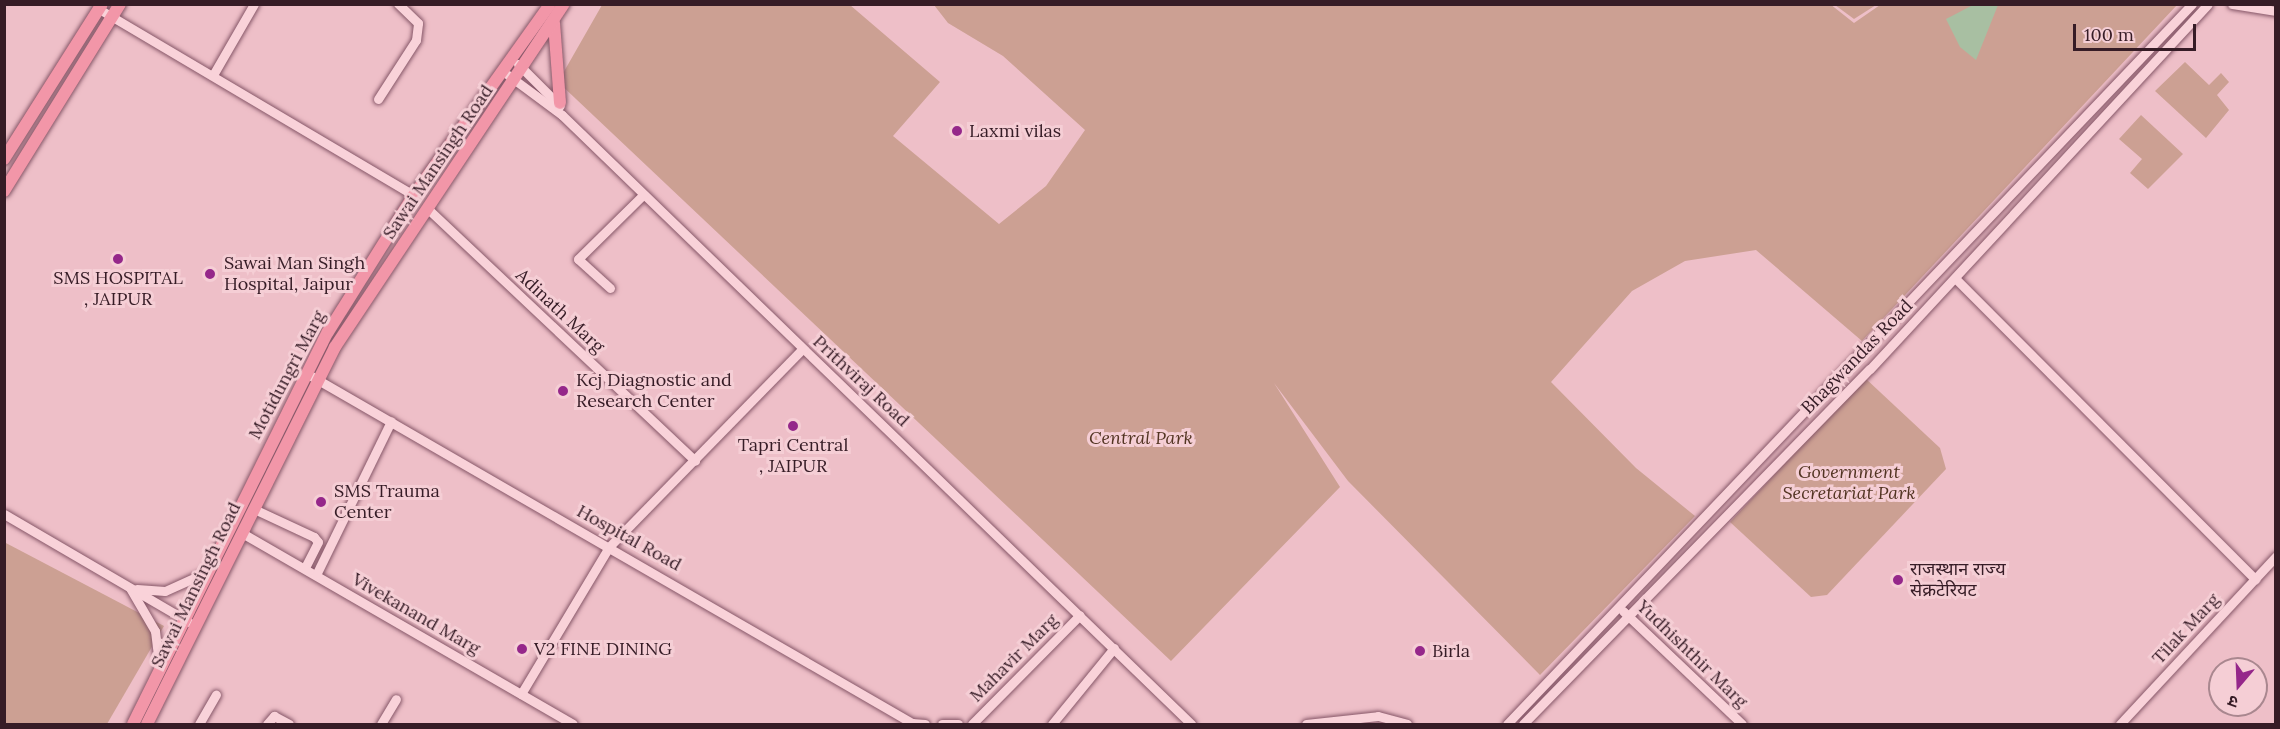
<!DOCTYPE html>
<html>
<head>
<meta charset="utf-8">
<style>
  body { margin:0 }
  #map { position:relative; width:2280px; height:729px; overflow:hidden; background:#eebfc8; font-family:Lora,"Noto Sans Devanagari",serif }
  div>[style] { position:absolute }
  .green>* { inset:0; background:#cca093 }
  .water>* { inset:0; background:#a8bfa2 }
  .roads { filter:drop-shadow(0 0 2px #865768) drop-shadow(0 0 2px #865768) }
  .minor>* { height:9px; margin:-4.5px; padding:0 4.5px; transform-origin:4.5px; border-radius:4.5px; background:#f9d2d9 }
  .major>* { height:12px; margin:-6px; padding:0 6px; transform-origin:6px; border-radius:6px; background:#f296a8 }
  .dots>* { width:16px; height:16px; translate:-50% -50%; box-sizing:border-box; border:3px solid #f5ced5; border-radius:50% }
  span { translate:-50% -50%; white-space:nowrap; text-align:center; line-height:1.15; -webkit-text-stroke:6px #f5ced5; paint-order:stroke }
  .poi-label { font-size:18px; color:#361c26 }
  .left { translate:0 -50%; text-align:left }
  .street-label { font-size:18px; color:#361c26 }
  .park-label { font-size:18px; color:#523422; font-style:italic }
  .frame { position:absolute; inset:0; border:6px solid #361c26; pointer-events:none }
  .north { position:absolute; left:2208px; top:657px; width:60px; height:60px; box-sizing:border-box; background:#f5ced5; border:2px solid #a9878f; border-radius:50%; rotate:199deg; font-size:16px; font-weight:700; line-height:24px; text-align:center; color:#361c26 }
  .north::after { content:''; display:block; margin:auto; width:21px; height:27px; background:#95278a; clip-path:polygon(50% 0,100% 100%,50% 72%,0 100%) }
  .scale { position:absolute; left:2073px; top:24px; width:123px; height:27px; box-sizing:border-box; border:3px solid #361c26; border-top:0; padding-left:8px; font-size:18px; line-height:21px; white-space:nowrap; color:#361c26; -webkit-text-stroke:4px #f5ced5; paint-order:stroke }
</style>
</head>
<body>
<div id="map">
  <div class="green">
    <i style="clip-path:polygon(1830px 4px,1854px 23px,1880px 5px,2177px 5px,1862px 341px,1756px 250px,1685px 261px,1632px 291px,1551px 382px,1636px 468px,1695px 516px,1540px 675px,1348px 481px,1274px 383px,1340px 487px,1171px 661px,558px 82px,602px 5px,850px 5px,940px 82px,893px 136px,999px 224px,1046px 186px,1085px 130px,1003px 56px,948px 23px,934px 5px)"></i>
    <i style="clip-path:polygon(1835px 5px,1876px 5px,1854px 19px)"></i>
    <i style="clip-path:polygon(2185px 62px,2209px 85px,2221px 73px,2229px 82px,2217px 95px,2229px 110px,2206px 138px,2155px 91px)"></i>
    <i style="clip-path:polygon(2141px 115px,2183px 154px,2148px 189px,2130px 173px,2142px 159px,2119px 139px)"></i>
    <i style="clip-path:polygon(1865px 378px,1940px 448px,1946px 469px,1827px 595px,1811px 597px,1730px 522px)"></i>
    <i style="clip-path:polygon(4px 542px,164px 626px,107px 724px,5px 724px)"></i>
  </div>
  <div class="water">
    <i style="clip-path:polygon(1975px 4px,1998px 5px,1976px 60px,1960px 47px,1946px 19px)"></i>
  </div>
  <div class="roads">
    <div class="minor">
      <i style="left:2232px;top:4px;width:45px;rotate:9deg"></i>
      <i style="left:99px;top:9px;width:366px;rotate:30.6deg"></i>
      <i style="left:518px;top:64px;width:59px;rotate:45deg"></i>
      <i style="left:213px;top:75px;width:82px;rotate:-60deg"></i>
      <i style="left:508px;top:75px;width:67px;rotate:36.5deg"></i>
      <i style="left:562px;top:115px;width:876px;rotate:44.07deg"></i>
      <i style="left:378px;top:99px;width:70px;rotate:-57.2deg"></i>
      <i style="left:416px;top:40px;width:17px;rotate:-83deg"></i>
      <i style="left:418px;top:23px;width:28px;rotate:-136deg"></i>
      <i style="left:428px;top:209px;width:367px;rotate:43.3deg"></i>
      <i style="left:1956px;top:279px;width:424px;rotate:45.1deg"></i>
      <i style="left:610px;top:288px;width:43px;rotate:-137.8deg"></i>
      <i style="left:578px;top:259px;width:91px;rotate:-44.6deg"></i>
      <i style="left:306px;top:373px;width:700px;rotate:30.01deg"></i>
      <i style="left:912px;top:723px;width:13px;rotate:4deg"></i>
      <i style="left:254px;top:509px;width:66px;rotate:25deg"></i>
      <i style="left:314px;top:537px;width:6px;rotate:51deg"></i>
      <i style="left:318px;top:542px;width:29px;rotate:117deg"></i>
      <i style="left:4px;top:514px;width:214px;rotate:30.3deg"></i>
      <i style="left:242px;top:533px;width:382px;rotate:30deg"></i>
      <i style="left:316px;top:575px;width:171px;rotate:-64deg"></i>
      <i style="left:130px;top:588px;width:50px;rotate:59.8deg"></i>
      <i style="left:155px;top:631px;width:35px;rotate:83deg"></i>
      <i style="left:137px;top:589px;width:28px;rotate:4deg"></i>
      <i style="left:165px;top:591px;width:44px;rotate:-24.2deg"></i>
      <i style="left:1623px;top:611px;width:164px;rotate:43.5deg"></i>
      <i style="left:521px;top:694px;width:171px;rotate:-59.1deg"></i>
      <i style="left:609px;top:547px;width:277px;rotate:-45.7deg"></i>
      <i style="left:199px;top:724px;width:34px;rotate:-60deg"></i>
      <i style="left:267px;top:724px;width:11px;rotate:-49deg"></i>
      <i style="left:274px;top:716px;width:17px;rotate:28deg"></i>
      <i style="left:381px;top:724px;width:29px;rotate:-59deg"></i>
      <i style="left:942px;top:724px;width:16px"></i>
      <i style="left:972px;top:724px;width:153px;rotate:-45.3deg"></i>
      <i style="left:1052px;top:724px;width:98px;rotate:-50.8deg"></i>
      <i style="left:1306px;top:724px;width:72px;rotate:-6.3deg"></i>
      <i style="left:1378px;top:716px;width:30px;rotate:15deg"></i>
      <i style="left:1507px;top:724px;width:994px;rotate:-46.43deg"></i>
      <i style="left:1523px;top:724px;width:496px;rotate:-45.7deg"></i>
      <i style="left:1870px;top:369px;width:497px;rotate:-47.2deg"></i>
      <i style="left:2120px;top:724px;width:229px;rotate:-47.1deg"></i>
    </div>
    <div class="major">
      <i style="left:554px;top:23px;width:80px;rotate:85.7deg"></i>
      <i style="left:4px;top:159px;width:183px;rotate:-57.7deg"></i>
      <i style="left:4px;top:191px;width:220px;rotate:-58.2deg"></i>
      <i style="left:133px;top:724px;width:438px;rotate:-63.6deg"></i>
      <i style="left:328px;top:332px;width:162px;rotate:-57.9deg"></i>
      <i style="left:414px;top:195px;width:234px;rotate:-54.5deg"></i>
      <i style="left:147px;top:724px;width:421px;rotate:-63.5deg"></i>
      <i style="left:335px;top:347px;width:412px;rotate:-56.3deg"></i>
    </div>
  </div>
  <div class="dots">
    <i style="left:957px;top:131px;background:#95278a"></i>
    <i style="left:118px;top:259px;background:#95278a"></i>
    <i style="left:210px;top:274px;background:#95278a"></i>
    <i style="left:563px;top:391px;background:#95278a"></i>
    <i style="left:793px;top:426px;background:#95278a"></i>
    <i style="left:321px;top:502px;background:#95278a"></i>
    <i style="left:1898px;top:580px;background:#95278a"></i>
    <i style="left:522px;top:649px;background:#95278a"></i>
    <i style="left:1420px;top:651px;background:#95278a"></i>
  </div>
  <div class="poi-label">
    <span class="left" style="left:969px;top:131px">Laxmi vilas</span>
    <span class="left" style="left:224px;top:274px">Sawai Man Singh<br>Hospital, Jaipur</span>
    <span style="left:118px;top:289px">SMS HOSPITAL<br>, JAIPUR</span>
    <span class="left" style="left:576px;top:391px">Kcj Diagnostic and<br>Research Center</span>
    <span style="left:793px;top:456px">Tapri Central<br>, JAIPUR</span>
    <span class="left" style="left:334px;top:502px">SMS Trauma<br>Center</span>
    <span class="left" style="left:1910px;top:580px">राजस्थान राज्य<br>सेक्रटेरियट</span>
    <span class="left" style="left:534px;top:649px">V2 FINE DINING</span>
    <span class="left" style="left:1432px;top:651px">Birla</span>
  </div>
  <div class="street-label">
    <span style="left:438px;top:162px;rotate:-56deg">Sawai Mansingh Road</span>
    <span style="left:560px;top:311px;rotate:43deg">Adinath Marg</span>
    <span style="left:1857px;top:357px;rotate:-46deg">Bhagwandas Road</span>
    <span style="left:287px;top:375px;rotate:-62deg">Motidungri Marg</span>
    <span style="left:861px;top:381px;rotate:43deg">Prithviraj Road</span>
    <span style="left:629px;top:538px;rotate:29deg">Hospital Road</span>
    <span style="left:196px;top:585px;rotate:-64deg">Sawai Mansingh Road</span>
    <span style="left:416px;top:614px;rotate:30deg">Vivekanand Marg</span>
    <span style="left:2186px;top:629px;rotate:-47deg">Tilak Marg</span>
    <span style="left:1692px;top:654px;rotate:44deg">Yudhishthir Marg</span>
    <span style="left:1014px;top:658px;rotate:-45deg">Mahavir Marg</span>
  </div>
  <div class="park-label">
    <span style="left:1141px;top:438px">Central Park</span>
    <span style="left:1849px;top:483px">Government<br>Secretariat Park</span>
  </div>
  <div class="frame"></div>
  <div class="north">उ</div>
  <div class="scale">100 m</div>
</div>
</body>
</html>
